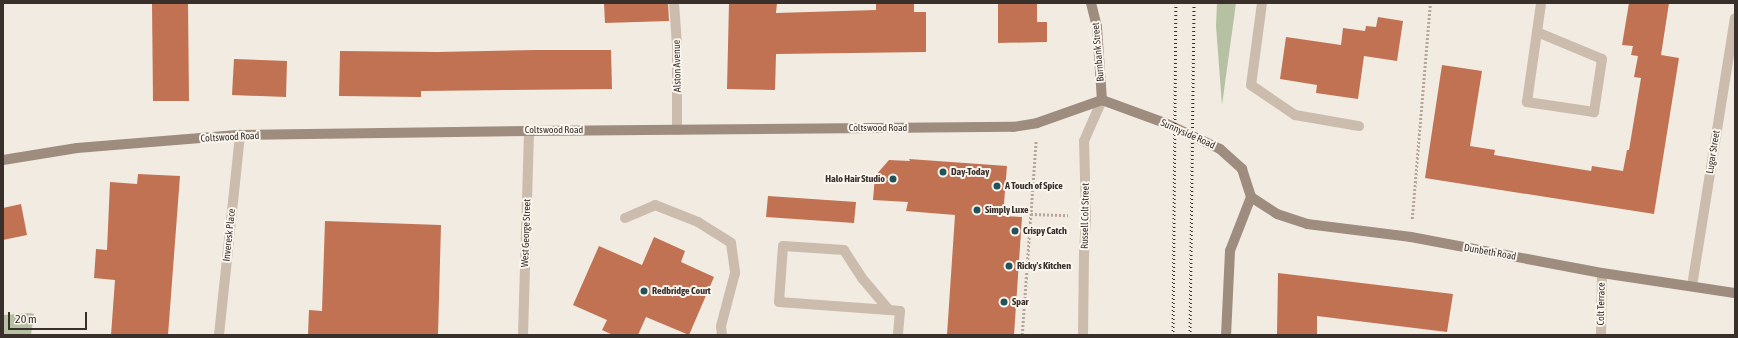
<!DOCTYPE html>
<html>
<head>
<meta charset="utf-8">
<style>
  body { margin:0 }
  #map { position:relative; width:1738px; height:338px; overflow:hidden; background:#f2ebe1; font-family:"Asap Condensed",sans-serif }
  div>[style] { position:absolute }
  .green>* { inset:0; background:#b5c1a2 }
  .building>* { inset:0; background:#c07252 }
  .path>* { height:2.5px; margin-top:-1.25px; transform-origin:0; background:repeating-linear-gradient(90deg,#b6a697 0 2px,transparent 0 4px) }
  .service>* { height:10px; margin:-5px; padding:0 5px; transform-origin:5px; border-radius:5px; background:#cbbcad }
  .minor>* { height:10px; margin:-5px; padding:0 5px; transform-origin:5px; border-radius:5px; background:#cbbcad }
  .secondary>* { height:10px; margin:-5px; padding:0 5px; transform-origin:5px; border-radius:5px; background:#9e8c7f }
  .rail>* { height:3px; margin-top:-1.5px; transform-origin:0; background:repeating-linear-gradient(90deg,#39302b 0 1px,transparent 0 4px) }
  .dots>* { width:11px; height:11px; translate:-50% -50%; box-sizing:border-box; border:2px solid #faf5ee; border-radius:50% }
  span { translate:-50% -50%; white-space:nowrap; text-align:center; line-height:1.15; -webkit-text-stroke:4px #faf5ee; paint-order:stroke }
  .street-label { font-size:10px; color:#39302b }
  .poi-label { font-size:10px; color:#39302b; font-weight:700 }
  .left { translate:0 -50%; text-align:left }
  .right { translate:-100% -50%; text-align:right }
  .frame { position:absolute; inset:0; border:4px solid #39302b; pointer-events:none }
  .scale { position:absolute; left:8px; top:312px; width:79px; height:18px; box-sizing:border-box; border:2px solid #39302b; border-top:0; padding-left:5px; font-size:12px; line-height:14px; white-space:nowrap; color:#39302b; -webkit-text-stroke:3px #faf5ee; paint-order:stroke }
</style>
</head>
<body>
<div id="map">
  <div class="green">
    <i style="clip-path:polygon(1217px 3px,1236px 3px,1222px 105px,1216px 26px)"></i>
    <i style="clip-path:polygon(31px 313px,34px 314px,31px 335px,3px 335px,3px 315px)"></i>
  </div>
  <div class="building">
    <i style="clip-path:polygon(152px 3px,188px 3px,189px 101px,153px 101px)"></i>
    <i style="clip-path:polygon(604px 3px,668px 3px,669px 21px,605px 23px)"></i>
    <i style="clip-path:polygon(729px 3px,777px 3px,776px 13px,876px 10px,876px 3px,914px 3px,914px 12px,926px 12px,926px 52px,776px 54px,775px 90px,727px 89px)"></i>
    <i style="clip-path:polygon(998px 3px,1037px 3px,1037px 22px,1047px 22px,1047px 42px,998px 43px)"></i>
    <i style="clip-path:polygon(1629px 3px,1669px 3px,1661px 55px,1679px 58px,1654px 214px,1425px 178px,1442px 65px,1482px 71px,1470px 146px,1495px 150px,1494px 155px,1591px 171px,1592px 166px,1623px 171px,1627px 150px,1629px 150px,1641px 78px,1634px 77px,1638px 56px,1631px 55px,1633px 46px,1622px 45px)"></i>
    <i style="clip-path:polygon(1378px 17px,1403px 21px,1397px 61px,1364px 56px,1358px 99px,1316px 93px,1317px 85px,1280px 79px,1286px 37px,1341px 45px,1343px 28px,1365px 31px,1366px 26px,1376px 27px)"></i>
    <i style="clip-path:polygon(535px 50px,611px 50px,612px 89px,421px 91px,421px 97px,339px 96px,340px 51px,438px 52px)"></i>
    <i style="clip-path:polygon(234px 59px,287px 61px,286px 97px,232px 95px)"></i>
    <i style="clip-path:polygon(909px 159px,1007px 166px,1003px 216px,1022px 217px,1014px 335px,947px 335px,955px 215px,906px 211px,908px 202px,873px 200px,875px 176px,889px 160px,910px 161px)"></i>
    <i style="clip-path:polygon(138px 174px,180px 176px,168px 335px,111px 335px,115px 280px,94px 278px,96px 249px,107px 250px,110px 182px,137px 184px)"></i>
    <i style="clip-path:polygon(768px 196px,856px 202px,854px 223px,766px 217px)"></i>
    <i style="clip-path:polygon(21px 204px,27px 235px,3px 240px,3px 208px)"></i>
    <i style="clip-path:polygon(325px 221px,441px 225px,438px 335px,308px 335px,309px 310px,322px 311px)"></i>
    <i style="clip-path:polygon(654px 237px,685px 251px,681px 262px,714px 277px,689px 335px,646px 317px,638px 335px,613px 335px,602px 330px,607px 320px,573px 305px,599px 246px,642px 265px)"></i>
    <i style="clip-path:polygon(1278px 273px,1453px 294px,1447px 332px,1317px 316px,1317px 335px,1277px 335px)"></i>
  </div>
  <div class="path">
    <i style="left:1031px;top:214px;width:37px;rotate:2deg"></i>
    <i style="left:1412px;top:219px;width:217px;rotate:-85.2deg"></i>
    <i style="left:1022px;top:335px;width:194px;rotate:-85.9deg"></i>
  </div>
  <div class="service">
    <i style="left:1262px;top:3px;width:83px;rotate:97.6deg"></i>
    <i style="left:1251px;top:85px;width:53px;rotate:34.3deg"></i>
    <i style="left:1295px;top:115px;width:65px;rotate:9.8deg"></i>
    <i style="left:1537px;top:32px;width:70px;rotate:22.6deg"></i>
    <i style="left:1602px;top:59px;width:54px;rotate:98.6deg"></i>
    <i style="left:1594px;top:112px;width:68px;rotate:-171.5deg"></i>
    <i style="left:1527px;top:102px;width:71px;rotate:-81.9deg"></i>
    <i style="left:1537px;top:32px;width:29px;rotate:-82deg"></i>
    <i style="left:625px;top:218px;width:33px;rotate:-23deg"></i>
    <i style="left:655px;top:205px;width:46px;rotate:21.6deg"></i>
    <i style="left:698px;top:222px;width:39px;rotate:32deg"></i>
    <i style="left:731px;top:243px;width:30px;rotate:82deg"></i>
    <i style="left:735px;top:273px;width:55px;rotate:104.8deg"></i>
    <i style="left:721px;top:326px;width:9px;rotate:84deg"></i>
    <i style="left:889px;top:310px;width:42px;rotate:-130.2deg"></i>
    <i style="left:862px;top:278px;width:33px;rotate:-123deg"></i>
    <i style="left:844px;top:250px;width:61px;rotate:-176.2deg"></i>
    <i style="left:783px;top:246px;width:56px;rotate:94.1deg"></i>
    <i style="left:779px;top:302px;width:110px;rotate:4.2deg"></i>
    <i style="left:889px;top:310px;width:11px;rotate:5deg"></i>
    <i style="left:900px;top:311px;width:24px;rotate:95deg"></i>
  </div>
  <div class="minor">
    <i style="left:674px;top:3px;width:42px;rotate:85.9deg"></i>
    <i style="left:677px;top:45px;width:85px;rotate:90deg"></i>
    <i style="left:1692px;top:286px;width:271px;rotate:-80.9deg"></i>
    <i style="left:219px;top:335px;width:201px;rotate:-84deg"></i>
    <i style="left:523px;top:335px;width:204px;rotate:-88.3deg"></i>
    <i style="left:1083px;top:335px;width:81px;rotate:-89.3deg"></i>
    <i style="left:1084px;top:254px;width:38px;rotate:-87deg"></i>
    <i style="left:1086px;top:216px;width:75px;rotate:-91.5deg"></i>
    <i style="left:1084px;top:141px;width:45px;rotate:-66.3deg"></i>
    <i style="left:1601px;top:335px;width:62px;rotate:-89.1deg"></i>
  </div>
  <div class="secondary">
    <i style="left:1091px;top:3px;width:25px;rotate:76deg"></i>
    <i style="left:1097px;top:27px;width:73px;rotate:86.1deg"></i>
    <i style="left:1102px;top:100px;width:67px;rotate:20.1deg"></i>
    <i style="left:1165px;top:123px;width:61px;rotate:25.3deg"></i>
    <i style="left:1220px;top:149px;width:30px;rotate:42deg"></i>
    <i style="left:1242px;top:169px;width:29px;rotate:72deg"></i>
    <i style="left:1251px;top:197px;width:58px;rotate:111.3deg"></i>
    <i style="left:1230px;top:251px;width:84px;rotate:92.7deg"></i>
    <i style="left:3px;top:160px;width:75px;rotate:-9.2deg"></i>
    <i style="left:77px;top:148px;width:164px;rotate:-4.6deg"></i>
    <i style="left:240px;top:135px;width:289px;rotate:-0.8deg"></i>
    <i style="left:529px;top:131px;width:484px;rotate:-0.5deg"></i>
    <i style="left:1013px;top:127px;width:24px;rotate:-9deg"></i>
    <i style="left:1037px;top:123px;width:69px;rotate:-19.5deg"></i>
    <i style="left:1251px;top:197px;width:31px;rotate:33deg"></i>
    <i style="left:1277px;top:214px;width:32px;rotate:18deg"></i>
    <i style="left:1307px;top:224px;width:105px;rotate:7.1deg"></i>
    <i style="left:1411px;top:237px;width:194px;rotate:10.7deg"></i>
    <i style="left:1602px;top:273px;width:134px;rotate:8.6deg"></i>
  </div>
  <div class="rail">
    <i style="left:1173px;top:335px;width:332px;rotate:-89.5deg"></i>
    <i style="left:1190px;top:335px;width:332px;rotate:-89.3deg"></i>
  </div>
  <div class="dots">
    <i style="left:943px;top:172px;background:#235359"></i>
    <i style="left:893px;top:179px;background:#235359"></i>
    <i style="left:997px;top:186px;background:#235359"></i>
    <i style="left:977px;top:210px;background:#235359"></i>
    <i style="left:1015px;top:231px;background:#235359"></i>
    <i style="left:1009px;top:266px;background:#235359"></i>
    <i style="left:644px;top:291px;background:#235359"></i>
    <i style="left:1004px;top:302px;background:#235359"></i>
  </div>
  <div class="street-label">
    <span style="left:1098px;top:52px;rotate:-95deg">Burnbank Street</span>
    <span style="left:677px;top:66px;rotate:-91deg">Alston Avenue</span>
    <span style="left:878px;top:128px">Coltswood Road</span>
    <span style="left:554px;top:130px">Coltswood Road</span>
    <span style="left:1188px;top:134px;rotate:24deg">Sunnyside Road</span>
    <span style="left:230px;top:137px;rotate:-3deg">Coltswood Road</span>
    <span style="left:1713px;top:152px;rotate:-81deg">Lugar Street</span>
    <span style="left:1085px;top:216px;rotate:-89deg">Russell Colt Street</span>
    <span style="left:526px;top:233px;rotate:-88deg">West George Street</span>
    <span style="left:229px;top:235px;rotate:-84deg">Inveresk Place</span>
    <span style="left:1490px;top:252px;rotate:10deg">Dunbeth Road</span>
    <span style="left:1601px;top:304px;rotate:-89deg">Colt Terrace</span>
  </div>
  <div class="poi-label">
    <span class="left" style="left:951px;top:172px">Day-Today</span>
    <span class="right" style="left:885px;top:179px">Halo Hair Studio</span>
    <span class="left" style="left:1005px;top:186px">A Touch of Spice</span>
    <span class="left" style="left:985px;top:210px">Simply Luxe</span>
    <span class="left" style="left:1023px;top:231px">Crispy Catch</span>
    <span class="left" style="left:1017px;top:266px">Ricky's Kitchen</span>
    <span class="left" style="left:652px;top:291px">Redbridge Court</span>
    <span class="left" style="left:1012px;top:302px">Spar</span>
  </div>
  <div class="frame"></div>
  <div class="scale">20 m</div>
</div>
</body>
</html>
